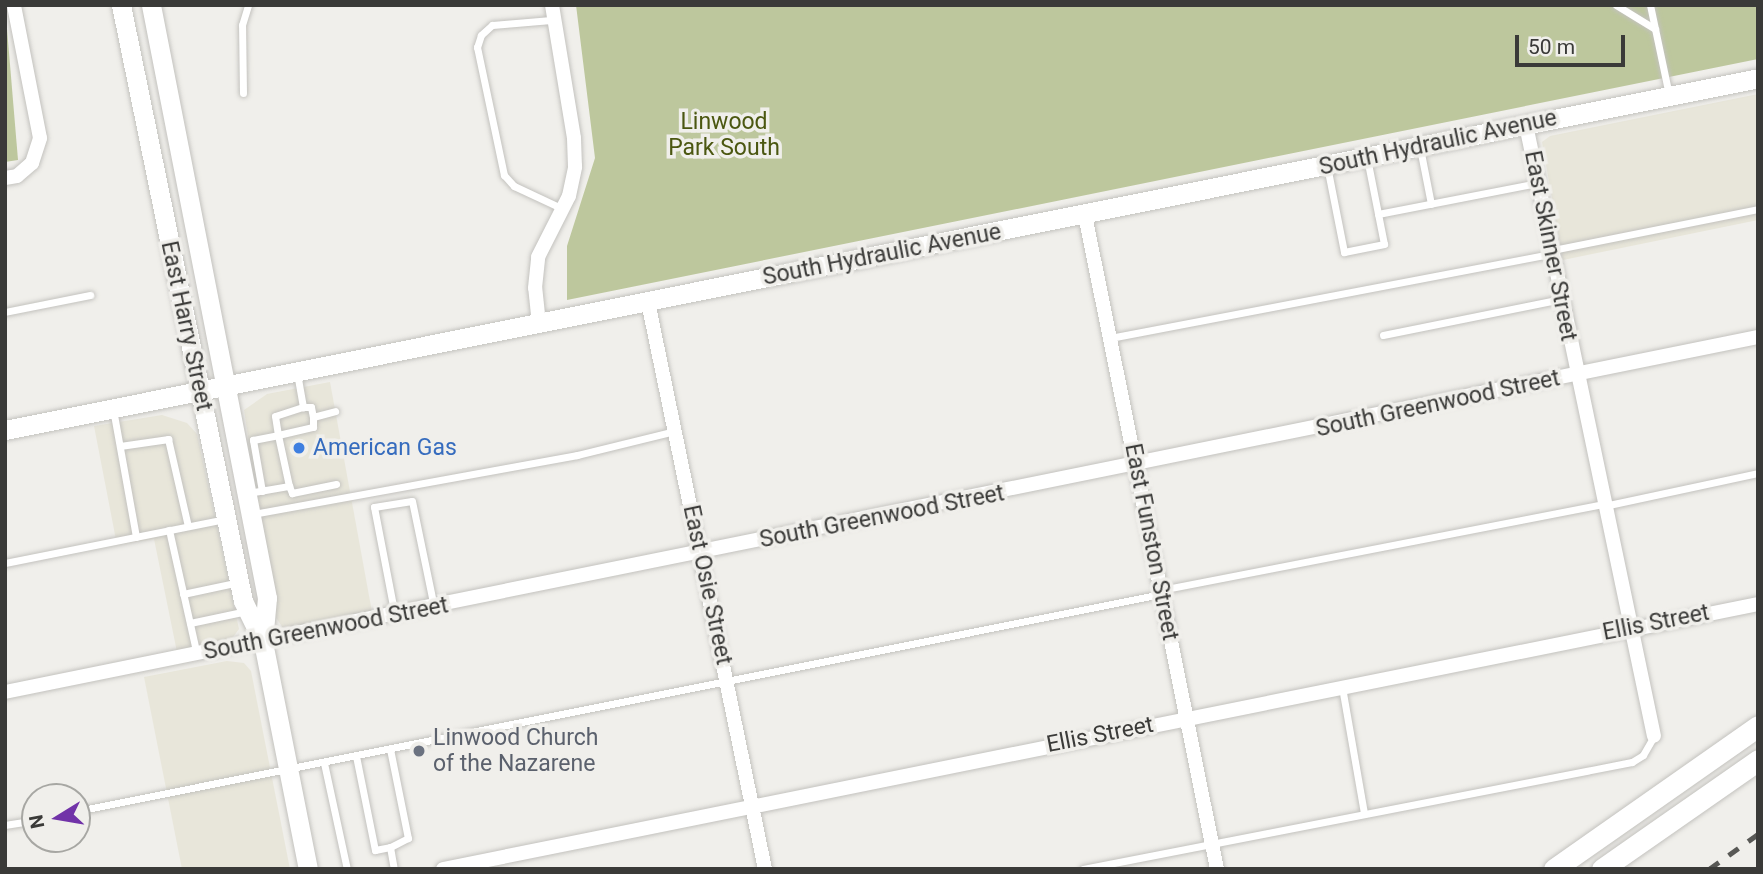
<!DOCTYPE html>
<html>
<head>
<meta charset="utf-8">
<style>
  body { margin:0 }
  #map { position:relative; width:1763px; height:874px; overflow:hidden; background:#f0efeb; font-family:Roboto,sans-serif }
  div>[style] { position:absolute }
  .built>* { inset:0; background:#e8e6da }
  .green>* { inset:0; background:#bdc79d }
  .roads { filter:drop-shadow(0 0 2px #c3c2be) drop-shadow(0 0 2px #c3c2be) }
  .lane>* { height:7px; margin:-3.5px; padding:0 3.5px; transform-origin:3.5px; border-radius:3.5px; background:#fff }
  .street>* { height:14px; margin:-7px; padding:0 7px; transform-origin:7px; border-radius:7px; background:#fff }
  .secondary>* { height:19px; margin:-9.5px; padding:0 9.5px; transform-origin:9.5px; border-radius:9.5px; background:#fff }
  .primary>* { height:21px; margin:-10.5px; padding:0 10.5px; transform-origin:10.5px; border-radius:10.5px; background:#fff }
  .rail>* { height:4.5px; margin-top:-2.25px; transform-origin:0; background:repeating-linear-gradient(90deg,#585855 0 12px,transparent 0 24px) }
  .dots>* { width:19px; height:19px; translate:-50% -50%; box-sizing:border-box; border:4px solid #f0efeb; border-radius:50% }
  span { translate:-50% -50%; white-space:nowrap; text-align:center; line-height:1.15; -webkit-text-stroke:7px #f0efeb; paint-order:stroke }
  .park-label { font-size:23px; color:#4b5711 }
  .street-label { font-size:23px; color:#3a3a38 }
  .shop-label { font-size:23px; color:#366cbe }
  .left { translate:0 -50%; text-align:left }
  .worship-label { font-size:23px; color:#5b616d }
  .frame { position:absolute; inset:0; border:7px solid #3a3a38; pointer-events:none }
  .north { position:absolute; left:21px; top:783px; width:70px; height:70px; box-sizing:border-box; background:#f0efeb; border:2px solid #a7a7a3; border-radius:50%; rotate:259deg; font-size:19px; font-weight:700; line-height:28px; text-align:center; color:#3a3a38 }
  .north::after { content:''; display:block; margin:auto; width:24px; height:32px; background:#7133a8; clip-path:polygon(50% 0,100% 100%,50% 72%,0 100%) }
  .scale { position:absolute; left:1515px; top:35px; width:110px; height:32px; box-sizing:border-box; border:4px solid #3a3a38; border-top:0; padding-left:9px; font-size:21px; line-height:24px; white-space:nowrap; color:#3a3a38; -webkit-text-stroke:5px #f0efeb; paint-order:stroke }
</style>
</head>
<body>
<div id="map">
  <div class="built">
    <i style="clip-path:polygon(1758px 94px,1758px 220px,1563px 260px,1542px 142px,1550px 136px)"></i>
    <i style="clip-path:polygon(330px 382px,372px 612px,290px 629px,283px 628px,275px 616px,244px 410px,267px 394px)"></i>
    <i style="clip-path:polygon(162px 415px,187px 423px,197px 434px,239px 629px,231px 640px,177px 652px,154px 539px,117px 545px,94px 426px)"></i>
    <i style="clip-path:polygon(227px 661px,244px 663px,251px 671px,290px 869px,182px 869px,144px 677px)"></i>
  </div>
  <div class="green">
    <i style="clip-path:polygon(5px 5px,18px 160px,5px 162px)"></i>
    <i style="clip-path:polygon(576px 5px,1758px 5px,1758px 59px,567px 300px,567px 246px,595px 158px)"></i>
  </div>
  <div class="roads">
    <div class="lane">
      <i style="left:1616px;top:5px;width:46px;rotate:31.6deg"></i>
      <i style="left:1650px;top:5px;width:92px;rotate:78.1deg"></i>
      <i style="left:551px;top:20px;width:59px;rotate:175.2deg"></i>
      <i style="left:492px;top:25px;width:15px;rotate:138deg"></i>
      <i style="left:481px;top:35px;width:13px;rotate:108deg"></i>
      <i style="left:477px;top:47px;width:131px;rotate:78.1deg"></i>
      <i style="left:504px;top:175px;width:15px;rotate:48deg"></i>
      <i style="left:514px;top:186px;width:54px;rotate:25.1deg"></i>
      <i style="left:243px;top:93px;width:68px;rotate:-90.8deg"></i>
      <i style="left:242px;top:25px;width:21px;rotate:-73deg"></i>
      <i style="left:1420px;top:148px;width:57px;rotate:78.9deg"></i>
      <i style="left:1327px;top:166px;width:88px;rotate:78.8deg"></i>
      <i style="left:1344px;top:252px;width:41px;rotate:-11.3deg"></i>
      <i style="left:1384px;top:244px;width:88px;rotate:-101.2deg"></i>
      <i style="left:1378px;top:214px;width:163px;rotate:-11deg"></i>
      <i style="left:1553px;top:250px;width:209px;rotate:-11.3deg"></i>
      <i style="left:5px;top:312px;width:87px;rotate:-11.3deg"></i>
      <i style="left:1383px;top:335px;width:182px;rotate:-11.4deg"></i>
      <i style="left:1110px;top:338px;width:450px;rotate:-10.8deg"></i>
      <i style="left:297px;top:373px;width:35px;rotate:80deg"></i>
      <i style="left:303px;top:407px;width:8px"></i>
      <i style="left:311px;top:407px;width:10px;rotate:79deg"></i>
      <i style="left:313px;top:417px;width:23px;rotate:-15deg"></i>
      <i style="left:113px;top:409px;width:130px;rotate:79.8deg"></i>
      <i style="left:120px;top:446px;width:49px;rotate:-8.3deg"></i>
      <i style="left:168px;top:439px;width:89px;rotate:77.1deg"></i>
      <i style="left:289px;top:486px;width:8px;rotate:67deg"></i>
      <i style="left:292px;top:493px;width:45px;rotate:-11.6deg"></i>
      <i style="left:262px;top:491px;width:52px;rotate:-100deg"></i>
      <i style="left:253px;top:440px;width:25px;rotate:-11deg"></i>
      <i style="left:278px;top:435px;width:19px;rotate:-99deg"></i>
      <i style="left:275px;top:416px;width:29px;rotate:-18deg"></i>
      <i style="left:248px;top:493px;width:42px;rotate:-9.7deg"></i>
      <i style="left:289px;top:486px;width:52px;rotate:-102.2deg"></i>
      <i style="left:278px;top:435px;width:36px;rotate:-13deg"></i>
      <i style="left:313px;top:427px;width:10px;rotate:-90deg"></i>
      <i style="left:1604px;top:506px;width:157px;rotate:-12.1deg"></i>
      <i style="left:253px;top:514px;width:329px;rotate:-10.3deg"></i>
      <i style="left:577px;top:455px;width:101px;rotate:-13.8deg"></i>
      <i style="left:169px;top:530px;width:128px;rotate:77.4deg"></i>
      <i style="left:5px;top:563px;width:224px;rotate:-11.3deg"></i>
      <i style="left:1161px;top:590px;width:449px;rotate:-11deg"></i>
      <i style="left:183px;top:594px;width:57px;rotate:-12.1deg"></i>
      <i style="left:395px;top:616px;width:111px;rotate:-100.9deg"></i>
      <i style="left:374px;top:507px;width:38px;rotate:-9deg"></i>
      <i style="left:412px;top:501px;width:108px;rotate:78.3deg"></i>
      <i style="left:190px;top:623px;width:58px;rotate:-11.9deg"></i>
      <i style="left:1342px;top:687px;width:128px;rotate:80.1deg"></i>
      <i style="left:390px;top:749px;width:91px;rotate:78.6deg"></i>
      <i style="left:408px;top:838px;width:20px;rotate:153deg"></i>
      <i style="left:390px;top:847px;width:22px;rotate:80deg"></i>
      <i style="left:356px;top:756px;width:96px;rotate:78.6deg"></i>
      <i style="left:375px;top:850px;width:15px;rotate:-11deg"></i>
      <i style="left:324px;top:763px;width:108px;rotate:77.8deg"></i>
      <i style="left:77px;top:811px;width:1106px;rotate:-11.32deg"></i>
      <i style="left:5px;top:825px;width:30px;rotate:-9deg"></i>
      <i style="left:1083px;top:869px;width:559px;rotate:-11.03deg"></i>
      <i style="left:1632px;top:762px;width:13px;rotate:-32deg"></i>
      <i style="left:1643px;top:755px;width:22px;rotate:-60deg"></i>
    </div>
    <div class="street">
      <i style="left:1526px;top:125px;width:624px;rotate:78.17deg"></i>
      <i style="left:5px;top:178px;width:12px;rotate:-9deg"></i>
      <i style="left:17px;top:176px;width:20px;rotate:-41deg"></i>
      <i style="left:32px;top:163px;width:26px;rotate:-72deg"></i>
      <i style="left:40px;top:138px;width:136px;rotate:-101.1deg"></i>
      <i style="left:1085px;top:215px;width:667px;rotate:78.59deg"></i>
      <i style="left:648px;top:302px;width:579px;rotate:78.34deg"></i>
      <i style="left:539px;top:324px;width:36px;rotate:-96deg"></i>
      <i style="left:535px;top:288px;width:31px;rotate:-84deg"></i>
      <i style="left:538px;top:257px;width:68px;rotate:-63.1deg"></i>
      <i style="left:569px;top:196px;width:30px;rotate:-78deg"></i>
      <i style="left:575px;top:167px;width:29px;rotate:-92deg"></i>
      <i style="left:574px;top:138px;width:135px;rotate:-99.4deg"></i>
      <i style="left:5px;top:692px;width:1789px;rotate:-11.45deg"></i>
      <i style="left:443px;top:869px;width:1341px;rotate:-11.39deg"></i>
    </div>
    <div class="secondary">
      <i style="left:121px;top:5px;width:608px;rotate:78.43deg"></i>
      <i style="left:243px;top:601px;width:46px;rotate:64deg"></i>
      <i style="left:263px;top:642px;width:231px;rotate:78.8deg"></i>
      <i style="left:151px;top:5px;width:604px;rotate:78.93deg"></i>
      <i style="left:267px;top:598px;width:43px;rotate:95.3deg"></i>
      <i style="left:5px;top:430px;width:1788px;rotate:-11.35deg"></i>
    </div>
    <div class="primary">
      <i style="left:1554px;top:869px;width:249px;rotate:-35deg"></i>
      <i style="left:1602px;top:869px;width:190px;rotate:-34.9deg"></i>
    </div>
  </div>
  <div class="rail">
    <i style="left:1709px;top:869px;width:60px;rotate:-35.5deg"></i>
  </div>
  <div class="dots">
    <i style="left:299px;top:448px;background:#3f7fe0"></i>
    <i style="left:419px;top:751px;background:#6b7280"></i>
  </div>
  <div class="park-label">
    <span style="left:724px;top:135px">Linwood<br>Park South</span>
  </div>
  <div class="street-label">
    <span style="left:1438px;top:143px;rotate:-12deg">South Hydraulic Avenue</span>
    <span style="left:1550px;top:246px;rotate:79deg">East Skinner Street</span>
    <span style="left:882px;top:255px;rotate:-11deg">South Hydraulic Avenue</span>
    <span style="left:186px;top:326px;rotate:78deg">East Harry Street</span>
    <span style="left:1438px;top:404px;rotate:-12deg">South Greenwood Street</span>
    <span style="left:882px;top:517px;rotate:-11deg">South Greenwood Street</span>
    <span style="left:1151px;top:542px;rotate:79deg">East Funston Street</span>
    <span style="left:707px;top:585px;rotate:78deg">East Osie Street</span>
    <span style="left:1656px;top:623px;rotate:-11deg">Ellis Street</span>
    <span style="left:326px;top:629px;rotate:-11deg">South Greenwood Street</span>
    <span style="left:1100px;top:735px;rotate:-11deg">Ellis Street</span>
  </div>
  <div class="shop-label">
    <span class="left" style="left:313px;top:448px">American Gas</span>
  </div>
  <div class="worship-label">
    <span class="left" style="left:433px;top:751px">Linwood Church<br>of the Nazarene</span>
  </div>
  <div class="frame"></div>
  <div class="north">N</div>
  <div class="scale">50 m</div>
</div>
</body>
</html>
